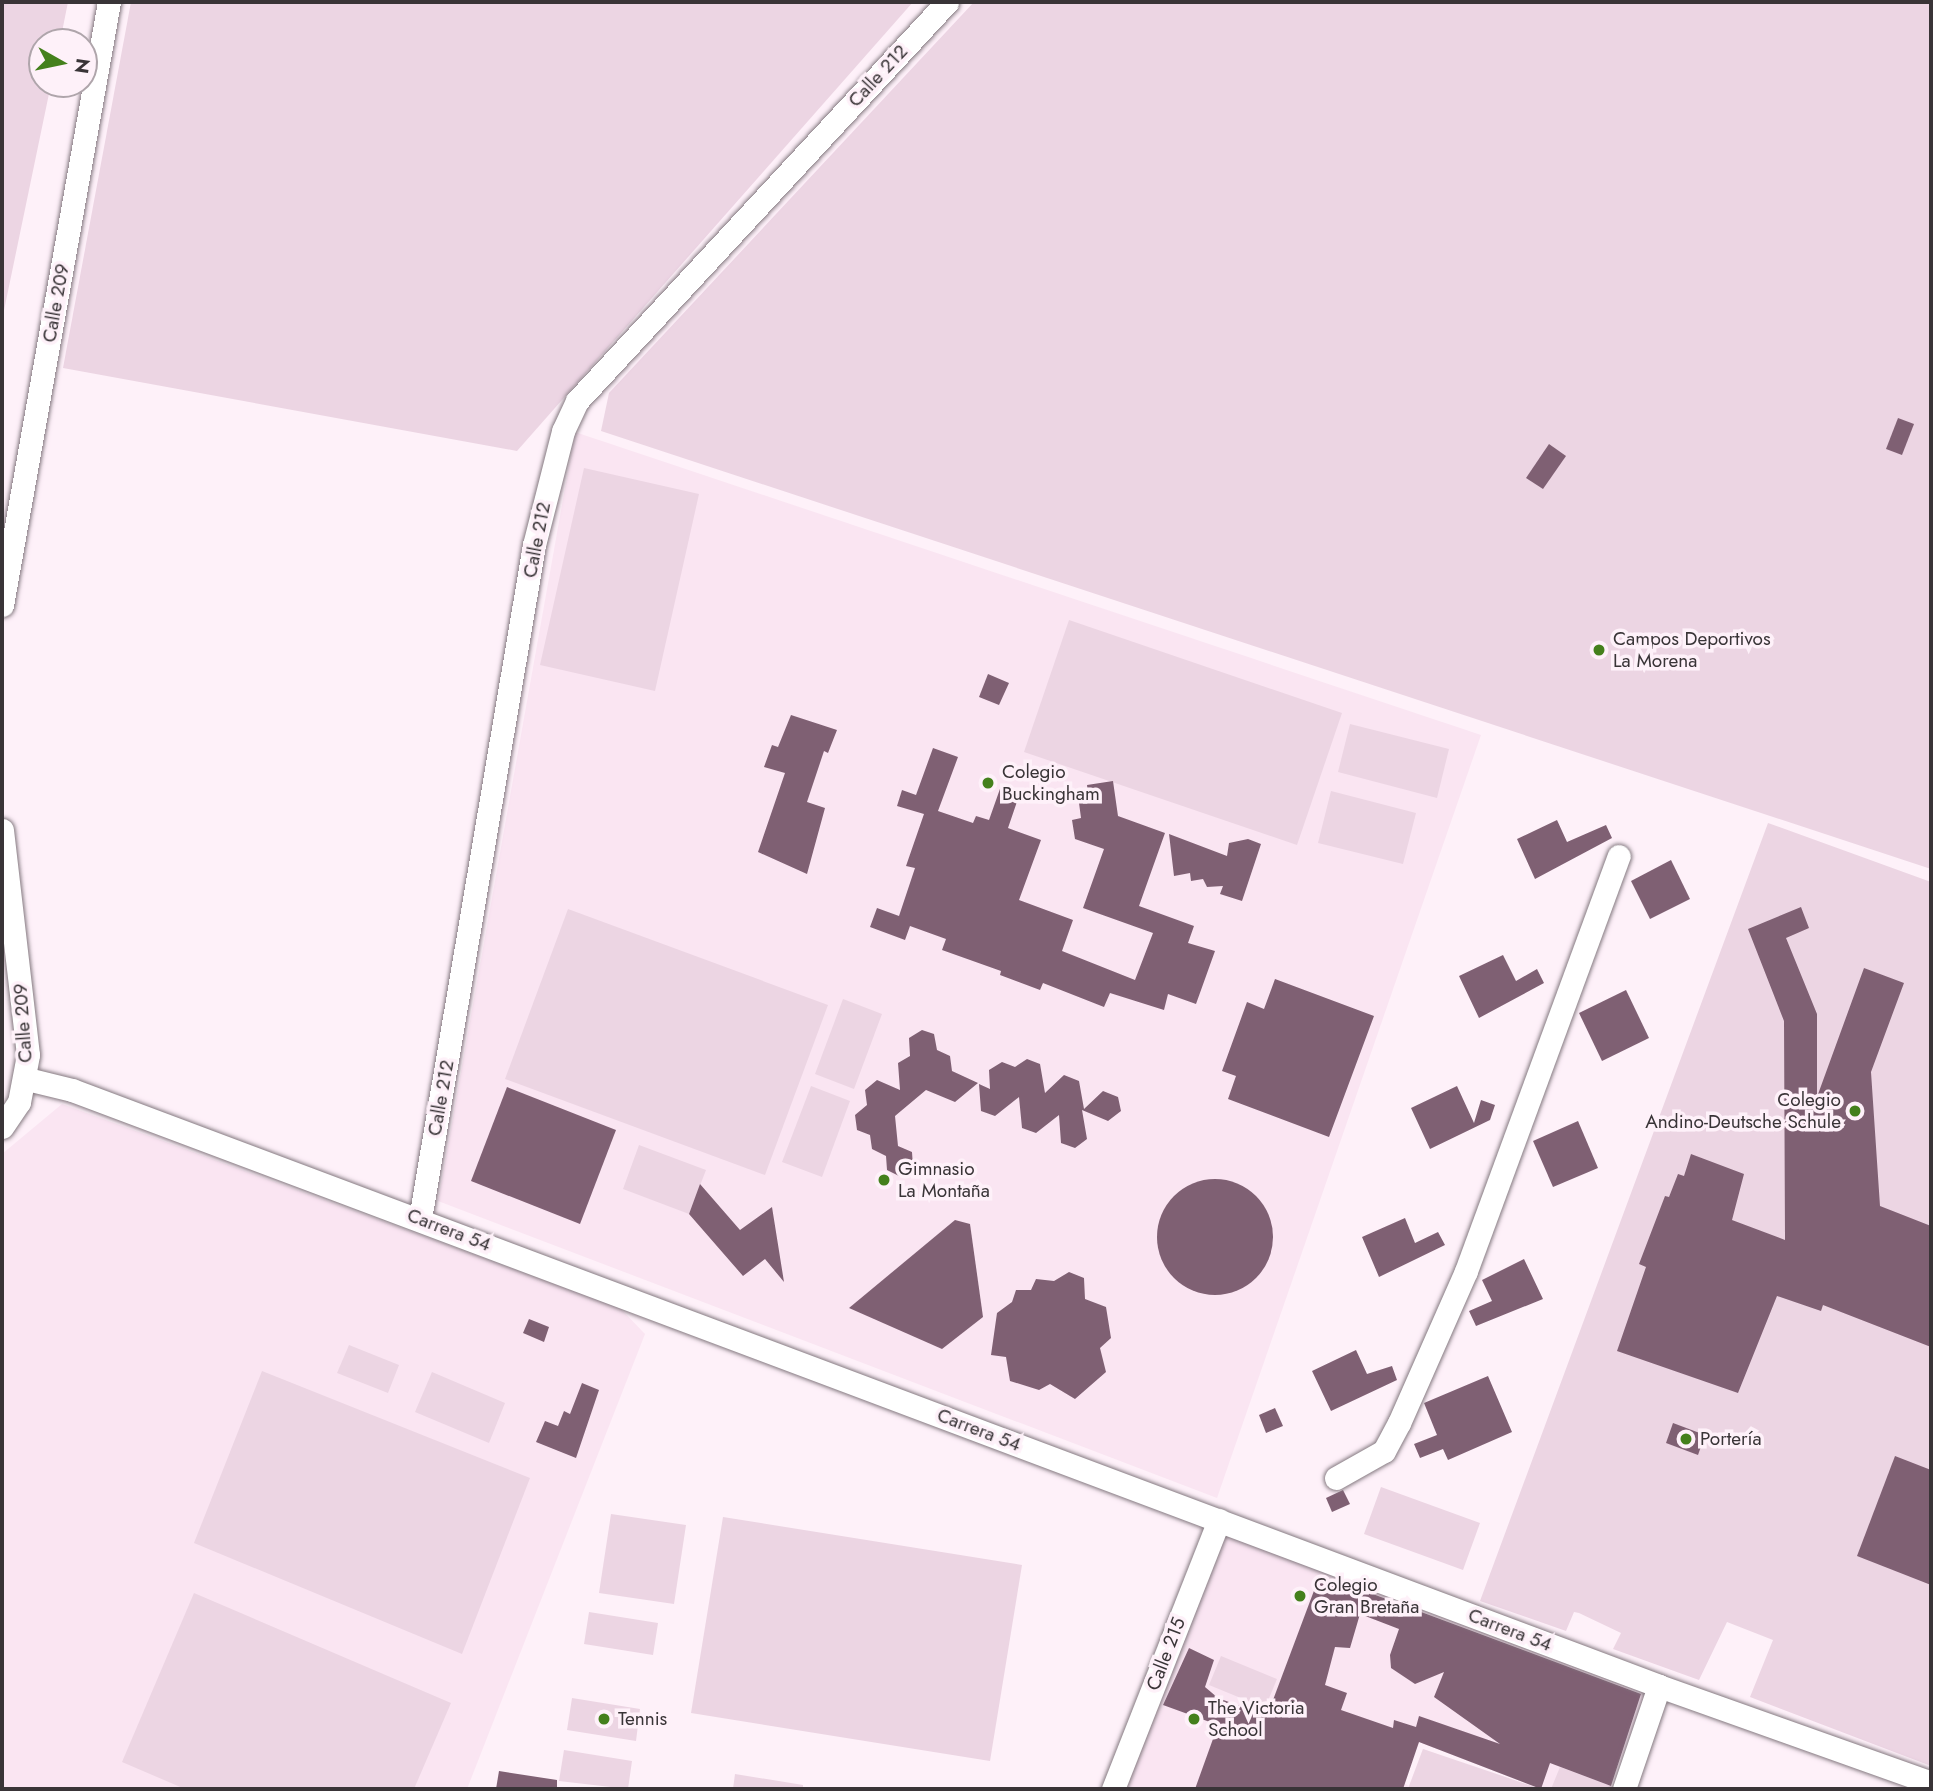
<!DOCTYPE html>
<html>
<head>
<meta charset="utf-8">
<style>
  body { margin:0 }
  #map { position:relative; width:1933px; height:1791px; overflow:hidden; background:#fef1f9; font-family:Jost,sans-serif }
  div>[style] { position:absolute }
  .built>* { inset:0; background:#fae5f2 }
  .green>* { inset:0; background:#ecd5e3 }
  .building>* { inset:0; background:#7f6073 }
  .round { border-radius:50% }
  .roads { filter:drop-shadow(0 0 2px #847980) drop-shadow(0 0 2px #847980) }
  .minor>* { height:23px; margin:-11.5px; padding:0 11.5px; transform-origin:11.5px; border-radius:11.5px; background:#fff }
  .dots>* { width:19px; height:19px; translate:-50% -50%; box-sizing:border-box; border:4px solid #fef1f9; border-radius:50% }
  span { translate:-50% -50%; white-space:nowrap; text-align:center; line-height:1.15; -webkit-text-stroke:7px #fef1f9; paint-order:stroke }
  .street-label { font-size:19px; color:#393437 }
  .poi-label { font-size:19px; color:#393437 }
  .left { translate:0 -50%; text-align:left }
  .right { translate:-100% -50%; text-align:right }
  .frame { position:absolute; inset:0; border:4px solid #393437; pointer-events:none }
  .north { position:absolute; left:28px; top:28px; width:70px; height:70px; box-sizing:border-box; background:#fef1f9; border:2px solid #afa5ab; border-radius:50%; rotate:99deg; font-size:19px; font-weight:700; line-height:28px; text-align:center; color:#393437 }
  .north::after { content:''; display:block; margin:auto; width:24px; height:32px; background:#44801c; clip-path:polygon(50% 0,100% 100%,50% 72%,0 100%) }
</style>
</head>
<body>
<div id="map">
  <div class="built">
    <i style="clip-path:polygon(575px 432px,1481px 735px,1217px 1498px,438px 1201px)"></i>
    <i style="clip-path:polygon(62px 1104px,620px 1308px,645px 1334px,467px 1789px,2px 1789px,2px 1154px)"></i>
    <i style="clip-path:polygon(1222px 1527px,1647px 1689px,1610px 1789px,1541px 1789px,1419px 1742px,1403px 1782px,1409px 1786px,1423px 1749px,1530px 1789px,1122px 1789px)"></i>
  </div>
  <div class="green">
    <i style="clip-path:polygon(2px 2px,68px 2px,60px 42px,42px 42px,42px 84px,51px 84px,2px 320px)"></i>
    <i style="clip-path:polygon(131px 2px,913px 2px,517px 451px,63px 368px)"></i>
    <i style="clip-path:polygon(974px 2px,1931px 2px,1931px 869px,601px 431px,609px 393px)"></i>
    <i style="clip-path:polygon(584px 468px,699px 494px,655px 691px,540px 665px)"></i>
    <i style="clip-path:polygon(1069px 620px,1342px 713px,1297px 845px,1024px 752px)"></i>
    <i style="clip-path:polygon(1350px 724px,1449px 749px,1437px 798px,1338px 772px)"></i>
    <i style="clip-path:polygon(1331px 791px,1416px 813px,1403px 864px,1318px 843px)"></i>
    <i style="clip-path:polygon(1768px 823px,1931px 882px,1931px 1766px,1750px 1697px,1773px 1640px,1727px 1622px,1699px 1680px,1613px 1649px,1621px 1633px,1579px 1613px,1574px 1612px,1566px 1631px,1480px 1601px)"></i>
    <i style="clip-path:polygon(568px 909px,828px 1005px,765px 1175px,505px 1079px)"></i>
    <i style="clip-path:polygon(843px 999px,882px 1014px,854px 1089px,815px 1074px)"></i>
    <i style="clip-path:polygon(811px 1086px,850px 1101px,822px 1177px,782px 1162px)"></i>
    <i style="clip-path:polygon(639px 1145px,706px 1170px,689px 1214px,623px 1189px)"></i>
    <i style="clip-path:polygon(349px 1345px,399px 1365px,388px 1393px,337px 1373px)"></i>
    <i style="clip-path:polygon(262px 1371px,530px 1478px,462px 1654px,194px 1543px)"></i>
    <i style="clip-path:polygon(432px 1372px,505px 1403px,489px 1443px,415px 1412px)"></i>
    <i style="clip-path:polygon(1381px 1487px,1480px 1523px,1463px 1570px,1364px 1534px)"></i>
    <i style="clip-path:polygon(611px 1514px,686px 1525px,674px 1604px,599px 1593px)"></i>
    <i style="clip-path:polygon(723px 1517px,1022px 1565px,990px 1761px,691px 1713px)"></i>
    <i style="clip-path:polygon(194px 1593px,451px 1703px,414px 1789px,185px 1789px,122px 1762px)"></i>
    <i style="clip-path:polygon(589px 1612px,658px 1623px,653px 1655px,584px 1644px)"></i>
    <i style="clip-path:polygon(1221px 1656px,1277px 1679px,1265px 1708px,1209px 1685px)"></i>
    <i style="clip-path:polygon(572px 1698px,640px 1709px,636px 1741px,567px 1730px)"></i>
    <i style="clip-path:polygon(1423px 1749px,1541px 1789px,1408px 1789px)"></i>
    <i style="clip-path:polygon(564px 1750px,632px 1761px,628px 1789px,559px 1781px)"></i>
    <i style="clip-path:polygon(1560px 1767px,1611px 1786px,1610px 1789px,1551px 1789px)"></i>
    <i style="clip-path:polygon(735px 1774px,803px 1785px,803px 1789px,733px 1789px)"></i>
  </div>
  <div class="building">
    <i style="clip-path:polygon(1898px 418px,1914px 424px,1902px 455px,1886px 449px)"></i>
    <i style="clip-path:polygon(1549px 444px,1566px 456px,1543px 489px,1526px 478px)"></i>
    <i style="clip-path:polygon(988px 674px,1009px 683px,999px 705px,979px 697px)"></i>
    <i style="clip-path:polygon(791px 715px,837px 730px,828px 753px,824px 751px,807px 802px,825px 808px,807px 874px,758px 852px,785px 773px,764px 767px,772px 745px,778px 747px)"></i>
    <i style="clip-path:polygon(933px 748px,958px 757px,938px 811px,973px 823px,976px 816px,989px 820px,1001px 786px,1020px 793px,1008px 828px,1041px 840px,1019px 900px,1073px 920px,1062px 951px,1135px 980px,1153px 933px,1083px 908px,1104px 849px,1075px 839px,1072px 820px,1081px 818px,1079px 803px,1089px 802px,1087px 785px,1113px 781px,1118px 816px,1165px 833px,1139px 906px,1194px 926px,1188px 943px,1215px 951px,1196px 1004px,1168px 994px,1164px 1010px,1110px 993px,1104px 1007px,1043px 983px,1040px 990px,1000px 975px,1001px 971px,942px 950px,946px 939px,910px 926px,905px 940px,870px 927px,877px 908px,899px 916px,915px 868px,906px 866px,924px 814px,897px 806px,902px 790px,916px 795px)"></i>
    <i style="clip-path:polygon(1557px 820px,1567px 842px,1606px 825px,1612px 838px,1535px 879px,1517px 839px)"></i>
    <i style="clip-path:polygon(1169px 834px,1227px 856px,1229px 843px,1248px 839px,1261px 844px,1242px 901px,1220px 894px,1223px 886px,1207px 887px,1203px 879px,1191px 881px,1190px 873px,1174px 876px)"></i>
    <i style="clip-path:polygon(1671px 860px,1690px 899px,1650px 919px,1631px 881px)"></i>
    <i style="clip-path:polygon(1801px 907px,1809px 928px,1786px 938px,1817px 1014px,1817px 1097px,1864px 968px,1904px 983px,1871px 1072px,1880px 1206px,1931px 1226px,1931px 1347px,1823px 1305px,1821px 1311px,1777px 1296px,1738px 1393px,1617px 1351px,1646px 1267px,1639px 1264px,1665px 1196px,1669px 1197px,1678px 1174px,1684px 1176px,1691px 1154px,1744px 1174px,1732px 1220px,1785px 1240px,1784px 1021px,1748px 929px)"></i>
    <i style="clip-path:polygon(1503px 955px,1516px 981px,1537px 969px,1544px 983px,1479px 1018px,1459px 976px)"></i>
    <i style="clip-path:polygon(1275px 979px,1374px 1016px,1329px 1137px,1228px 1099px,1236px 1076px,1222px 1071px,1247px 1002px,1264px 1009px)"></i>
    <i style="clip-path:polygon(1626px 990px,1649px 1038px,1602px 1061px,1579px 1013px)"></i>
    <i style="clip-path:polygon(922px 1030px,934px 1034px,937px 1050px,950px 1056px,952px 1071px,978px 1083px,955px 1102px,926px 1090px,895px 1116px,898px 1146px,912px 1152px,913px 1167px,901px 1177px,887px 1170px,886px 1156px,872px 1149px,870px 1135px,857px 1130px,855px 1115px,867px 1105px,865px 1090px,877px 1080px,900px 1090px,898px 1063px,910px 1056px,909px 1038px)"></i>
    <i style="clip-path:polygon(1027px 1059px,1040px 1064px,1045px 1093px,1064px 1075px,1079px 1081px,1084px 1109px,1103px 1091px,1118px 1097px,1121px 1111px,1108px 1121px,1082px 1110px,1087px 1139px,1075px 1148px,1061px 1143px,1059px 1115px,1036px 1133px,1022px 1128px,1019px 1097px,995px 1116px,981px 1111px,979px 1084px,990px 1089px,989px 1070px,1002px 1062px,1015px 1067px)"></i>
    <i style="clip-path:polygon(1457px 1086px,1474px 1123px,1481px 1100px,1495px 1105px,1490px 1120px,1430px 1149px,1411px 1108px)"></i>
    <i style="clip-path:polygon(507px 1087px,616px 1130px,580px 1224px,471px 1181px)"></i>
    <i style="clip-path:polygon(1578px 1121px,1598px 1168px,1553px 1187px,1533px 1141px)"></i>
    <i class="round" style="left:1157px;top:1179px;width:116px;height:116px"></i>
    <i style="clip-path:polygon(700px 1184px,740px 1230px,772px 1207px,784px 1282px,765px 1259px,743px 1276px,689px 1214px)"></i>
    <i style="clip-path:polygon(1405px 1218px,1415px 1243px,1438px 1232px,1445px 1245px,1379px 1277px,1362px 1237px)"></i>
    <i style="clip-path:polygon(955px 1220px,970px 1224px,983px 1317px,942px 1349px,849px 1308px)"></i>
    <i style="clip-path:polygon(1524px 1259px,1543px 1299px,1476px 1326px,1469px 1311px,1492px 1301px,1482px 1280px)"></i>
    <i style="clip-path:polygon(1069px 1272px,1084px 1278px,1085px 1299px,1106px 1307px,1111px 1338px,1100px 1348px,1106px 1372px,1075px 1399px,1050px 1384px,1039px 1390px,1010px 1381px,1006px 1357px,991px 1355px,997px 1313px,1012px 1302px,1016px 1290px,1031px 1290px,1036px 1279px,1054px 1281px)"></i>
    <i style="clip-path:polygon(529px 1319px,549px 1327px,544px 1342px,523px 1333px)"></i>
    <i style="clip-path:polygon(1356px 1350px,1367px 1374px,1392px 1366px,1397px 1380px,1331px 1411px,1312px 1371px)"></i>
    <i style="clip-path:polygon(1488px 1376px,1512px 1432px,1448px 1460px,1443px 1449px,1420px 1458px,1414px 1444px,1437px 1435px,1424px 1403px)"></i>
    <i style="clip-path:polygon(582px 1383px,599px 1390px,576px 1458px,536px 1442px,545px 1421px,558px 1426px,564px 1411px,570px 1414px)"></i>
    <i style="clip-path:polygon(1275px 1408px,1283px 1426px,1266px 1433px,1259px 1415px)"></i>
    <i style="clip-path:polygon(1673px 1423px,1705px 1435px,1698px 1455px,1666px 1443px)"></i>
    <i style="clip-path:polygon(1895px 1456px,1931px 1470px,1931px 1585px,1857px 1556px)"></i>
    <i style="clip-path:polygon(1343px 1490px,1350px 1504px,1332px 1512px,1326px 1498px)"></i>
    <i style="clip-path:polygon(evenodd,1318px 1580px,1347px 1589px,1346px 1584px,1641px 1694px,1611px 1786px,1550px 1763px,1541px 1789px,1419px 1742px,1403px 1789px,1195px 1789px,1218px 1725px,1163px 1705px,1189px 1648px,1214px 1660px,1205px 1687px,1218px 1698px,1267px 1716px,1318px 1580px,1360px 1614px,1399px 1629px,1390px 1655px,1391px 1668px,1415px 1684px,1444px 1672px,1434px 1697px,1500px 1744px,1419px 1716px,1416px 1727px,1394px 1720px,1393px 1728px,1341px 1710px,1347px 1693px,1325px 1685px,1335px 1647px,1350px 1648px,1360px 1614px)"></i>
    <i style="clip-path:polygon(499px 1771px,557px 1780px,557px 1789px,496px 1789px)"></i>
  </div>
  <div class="roads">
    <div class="minor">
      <i style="left:2px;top:605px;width:612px;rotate:-79.94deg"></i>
      <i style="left:2px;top:830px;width:226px;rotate:83.4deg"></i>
      <i style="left:28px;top:1055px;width:48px;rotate:100.8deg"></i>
      <i style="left:19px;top:1102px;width:30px;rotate:124deg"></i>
      <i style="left:27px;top:1079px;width:46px;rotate:13.7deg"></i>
      <i style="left:72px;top:1090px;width:1695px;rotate:20.58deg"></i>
      <i style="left:1659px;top:1686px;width:289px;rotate:19.6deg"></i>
      <i style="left:420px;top:1219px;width:684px;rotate:-80.4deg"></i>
      <i style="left:534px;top:545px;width:118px;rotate:-75.7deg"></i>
      <i style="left:563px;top:431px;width:33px;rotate:-65deg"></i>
      <i style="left:577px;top:401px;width:544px;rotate:-47.16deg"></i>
      <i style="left:1336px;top:1478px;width:55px;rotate:-29.4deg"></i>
      <i style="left:1384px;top:1451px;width:32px;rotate:-62deg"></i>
      <i style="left:1399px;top:1423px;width:166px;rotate:-66.2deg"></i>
      <i style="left:1466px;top:1271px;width:442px;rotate:-69.8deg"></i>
      <i style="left:1113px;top:1789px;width:289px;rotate:-68.5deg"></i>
      <i style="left:1624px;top:1789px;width:109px;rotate:-71.2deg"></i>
    </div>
  </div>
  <div class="dots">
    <i style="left:1599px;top:650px;background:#44801c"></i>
    <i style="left:988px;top:783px;background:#44801c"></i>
    <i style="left:1855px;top:1111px;background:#44801c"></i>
    <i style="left:884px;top:1180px;background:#44801c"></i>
    <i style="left:1686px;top:1439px;background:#44801c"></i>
    <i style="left:1300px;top:1596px;background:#44801c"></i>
    <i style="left:604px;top:1719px;background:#44801c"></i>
    <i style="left:1194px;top:1719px;background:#44801c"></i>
  </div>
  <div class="street-label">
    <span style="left:878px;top:76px;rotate:-47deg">Calle 212</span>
    <span style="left:56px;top:303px;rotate:-80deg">Calle 209</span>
    <span style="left:537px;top:540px;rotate:-79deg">Calle 212</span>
    <span style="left:23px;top:1023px;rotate:-94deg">Calle 209</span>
    <span style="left:441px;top:1098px;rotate:-80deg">Calle 212</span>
    <span style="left:449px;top:1230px;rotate:21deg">Carrera 54</span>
    <span style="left:979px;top:1430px;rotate:21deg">Carrera 54</span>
    <span style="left:1510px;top:1630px;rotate:21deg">Carrera 54</span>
    <span style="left:1166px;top:1654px;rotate:-69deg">Calle 215</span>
  </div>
  <div class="poi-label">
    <span class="left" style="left:1613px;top:650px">Campos Deportivos<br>La Morena</span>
    <span class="left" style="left:1002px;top:783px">Colegio<br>Buckingham</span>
    <span class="right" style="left:1841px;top:1111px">Colegio<br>Andino-Deutsche Schule</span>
    <span class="left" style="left:898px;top:1180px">Gimnasio<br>La Montaña</span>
    <span class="left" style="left:1700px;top:1439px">Portería</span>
    <span class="left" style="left:1314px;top:1596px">Colegio<br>Gran Bretaña</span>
    <span class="left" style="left:1208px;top:1719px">The Victoria<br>School</span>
    <span class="left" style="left:618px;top:1719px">Tennis</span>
  </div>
  <div class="frame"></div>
  <div class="north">N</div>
</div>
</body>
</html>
